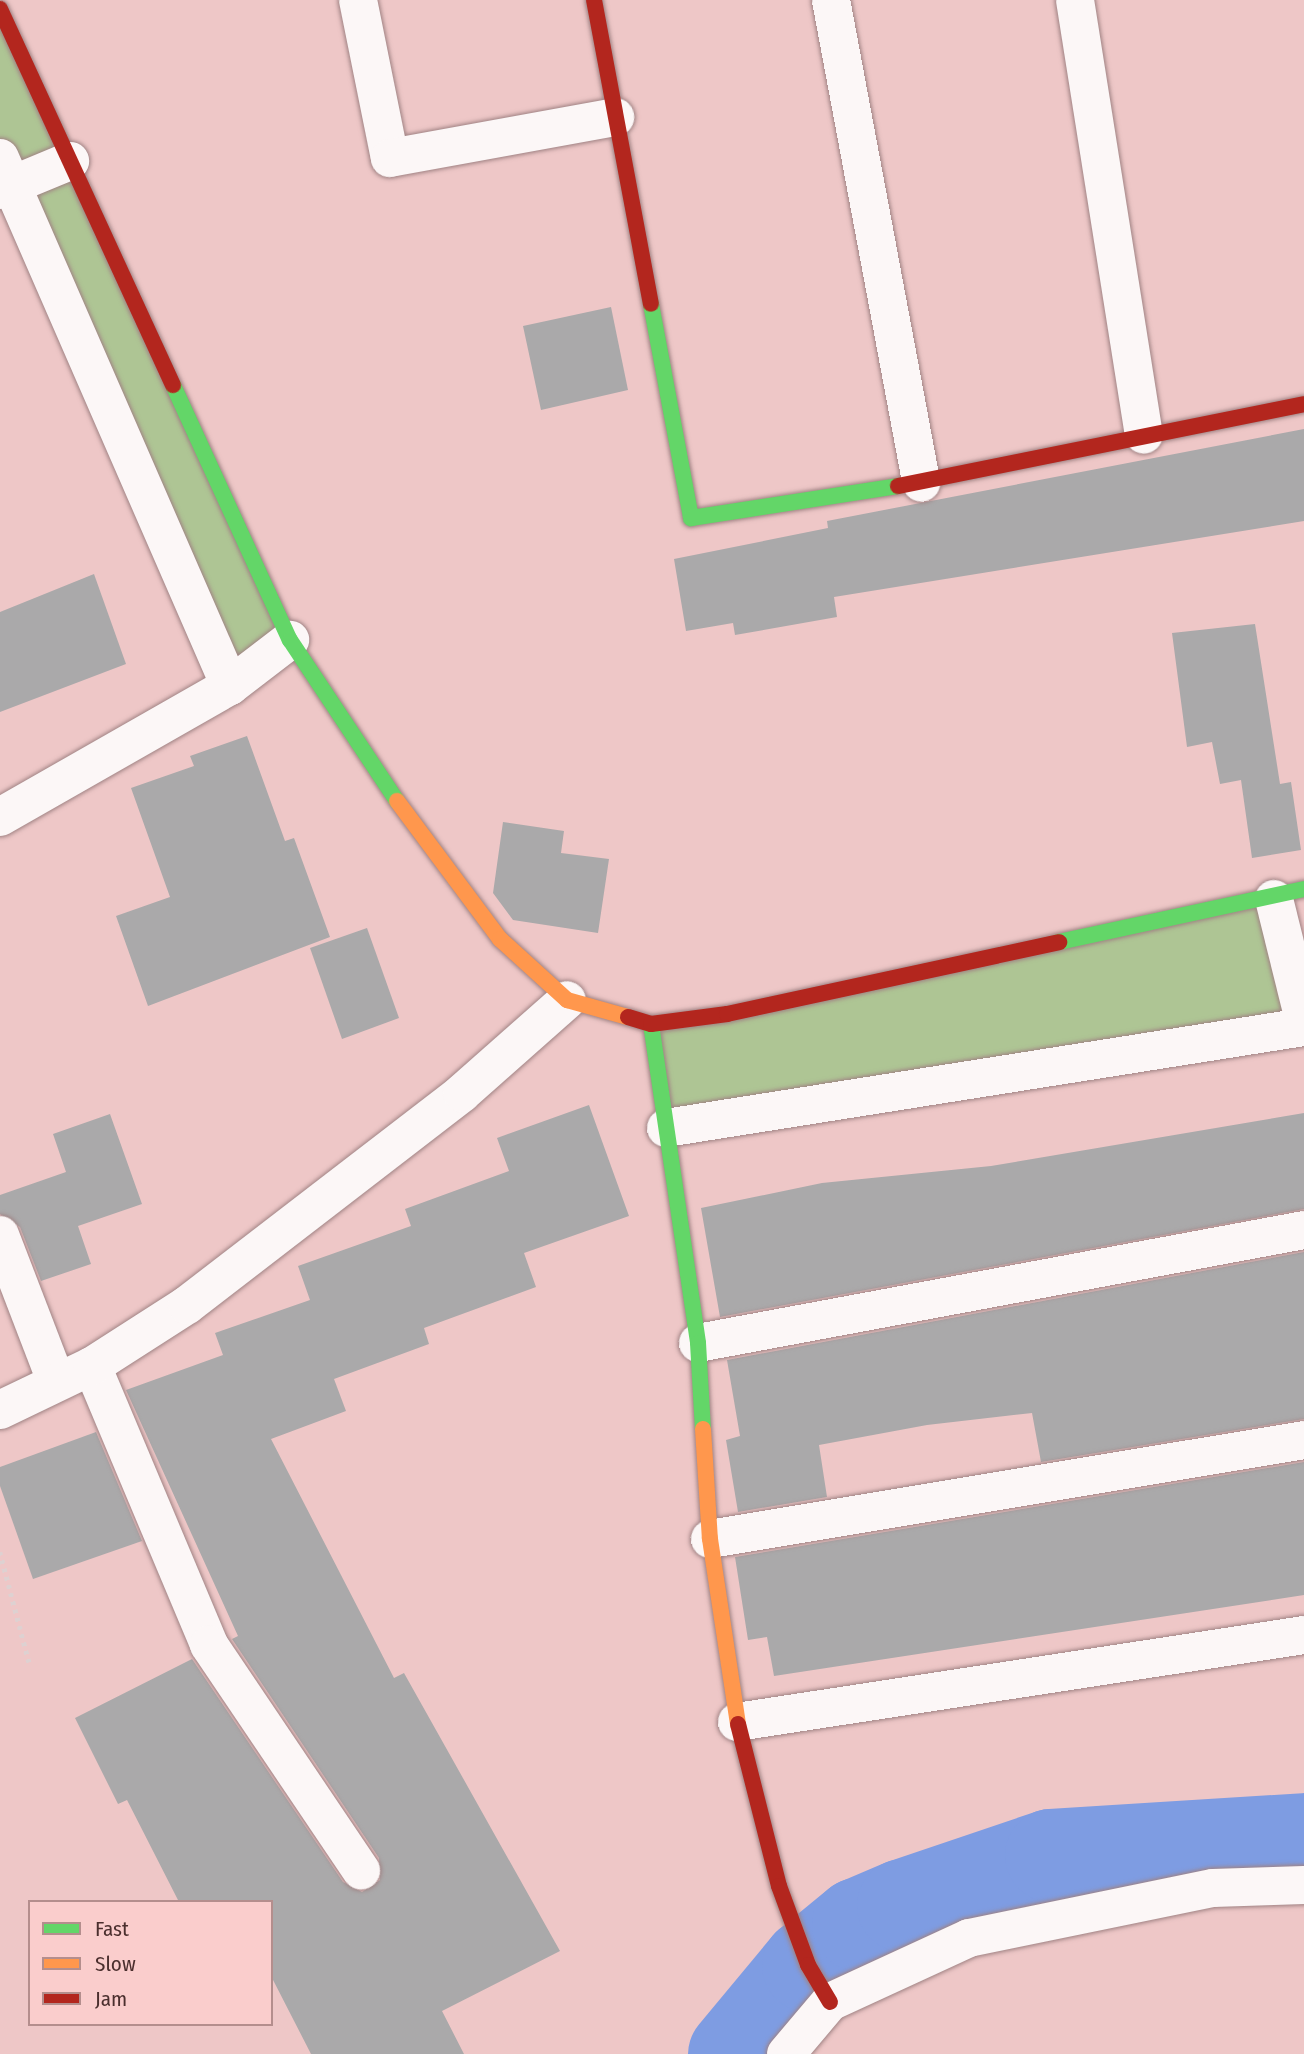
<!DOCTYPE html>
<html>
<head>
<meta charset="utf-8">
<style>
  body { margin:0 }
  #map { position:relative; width:1304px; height:2054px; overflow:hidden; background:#eec7c7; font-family:"Fira Sans Condensed",sans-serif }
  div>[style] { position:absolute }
  .green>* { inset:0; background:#aec594 }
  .river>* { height:93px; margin:-46.5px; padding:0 46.5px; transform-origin:46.5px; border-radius:46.5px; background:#7e9ce2 }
  .building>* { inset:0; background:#aaa9aa }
  .path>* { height:4.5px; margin-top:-2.25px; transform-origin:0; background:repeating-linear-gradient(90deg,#ded1d1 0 3.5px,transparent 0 8.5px) }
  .roads { filter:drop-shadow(0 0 2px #a08384) drop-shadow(0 0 2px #a08384) }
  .street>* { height:38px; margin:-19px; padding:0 19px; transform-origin:19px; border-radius:19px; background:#fcf7f7 }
  .fast>* { height:16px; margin:-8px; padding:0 8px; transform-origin:8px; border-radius:8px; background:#63d668 }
  .slow>* { height:16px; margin:-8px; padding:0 8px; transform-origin:8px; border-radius:8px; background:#ff974d }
  .jam>* { height:16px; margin:-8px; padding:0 8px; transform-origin:8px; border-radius:8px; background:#b3261e }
  span { translate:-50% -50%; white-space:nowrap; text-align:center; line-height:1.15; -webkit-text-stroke:7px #facdcc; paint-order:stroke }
  .legend { position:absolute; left:28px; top:1900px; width:245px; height:126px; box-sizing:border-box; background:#facdcc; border:2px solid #b48e8d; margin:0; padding:9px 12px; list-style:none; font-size:21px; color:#4b2f2e }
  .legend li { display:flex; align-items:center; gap:14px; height:35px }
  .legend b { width:35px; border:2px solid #b48e8d }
</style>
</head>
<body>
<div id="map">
  <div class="green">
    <i style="clip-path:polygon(0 12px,290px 640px,230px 686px,0 158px)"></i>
    <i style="clip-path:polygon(1274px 899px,1304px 1020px,666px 1128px,651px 1024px)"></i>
    <i style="clip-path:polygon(1304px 1839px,1304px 1885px,924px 1956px,786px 2054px,734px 2054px,808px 1965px,858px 1924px,903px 1905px,1051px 1855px)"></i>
  </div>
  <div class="river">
    <i style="left:734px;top:2054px;width:116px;rotate:-50.3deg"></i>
    <i style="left:808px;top:1965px;width:65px;rotate:-39.4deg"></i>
    <i style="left:858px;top:1924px;width:49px;rotate:-22.9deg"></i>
    <i style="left:903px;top:1905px;width:156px;rotate:-18.7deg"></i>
    <i style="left:1051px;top:1855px;width:254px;rotate:-3.6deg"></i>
  </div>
  <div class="building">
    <i style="clip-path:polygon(611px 307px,628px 390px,541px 410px,523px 326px)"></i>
    <i style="clip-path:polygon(1304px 429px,1304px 521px,834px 597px,837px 617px,735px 635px,733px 623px,686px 631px,674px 559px,828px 528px,827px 521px)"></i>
    <i style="clip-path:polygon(94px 574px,126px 664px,0 712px,0 612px)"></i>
    <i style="clip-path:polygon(1255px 624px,1280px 784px,1291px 782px,1301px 850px,1252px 858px,1241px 780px,1220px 784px,1212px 742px,1187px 747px,1172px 633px)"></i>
    <i style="clip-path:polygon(247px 736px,285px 841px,294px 838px,330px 937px,148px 1006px,116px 916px,170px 897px,131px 788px,194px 766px,190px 756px)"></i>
    <i style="clip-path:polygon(503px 822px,564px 831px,561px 853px,609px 859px,598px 933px,513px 920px,493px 893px)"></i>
    <i style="clip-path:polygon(367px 928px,399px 1018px,342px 1039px,310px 948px)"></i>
    <i style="clip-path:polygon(589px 1105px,629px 1216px,524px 1253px,536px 1287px,424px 1328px,429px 1344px,334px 1379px,346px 1411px,271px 1439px,394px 1678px,404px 1673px,560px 1951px,442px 2011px,464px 2054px,311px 2054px,271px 1976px,271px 1902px,179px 1902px,127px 1800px,118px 1804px,75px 1718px,192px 1659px,343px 1882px,362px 1892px,380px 1880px,379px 1858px,232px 1639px,238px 1636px,126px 1390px,223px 1355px,215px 1333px,310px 1300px,298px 1266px,411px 1226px,405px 1209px,509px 1171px,497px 1138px)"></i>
    <i style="clip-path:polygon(1304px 1113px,1304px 1209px,720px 1317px,701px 1208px,822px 1183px,991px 1166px)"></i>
    <i style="clip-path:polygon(110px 1114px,142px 1204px,78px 1226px,91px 1264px,41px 1281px,20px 1227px,0 1214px,0 1195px,66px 1172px,53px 1134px)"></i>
    <i style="clip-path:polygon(1304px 1252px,1304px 1419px,1041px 1462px,1032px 1413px,927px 1425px,819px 1445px,827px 1497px,738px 1512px,726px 1440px,740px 1436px,727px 1360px)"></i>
    <i style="clip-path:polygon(96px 1432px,142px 1541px,33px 1579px,0 1486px,0 1467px)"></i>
    <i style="clip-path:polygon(1304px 1462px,1304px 1595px,774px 1676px,767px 1637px,748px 1640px,735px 1557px)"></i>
  </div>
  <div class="path">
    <i style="left:0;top:1552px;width:114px;rotate:75.2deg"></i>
  </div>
  <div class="roads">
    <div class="street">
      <i style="left:358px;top:0;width:161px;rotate:78.6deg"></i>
      <i style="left:390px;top:158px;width:229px;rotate:-10.3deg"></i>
      <i style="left:831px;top:0;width:491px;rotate:79.4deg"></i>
      <i style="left:1075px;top:0;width:440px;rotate:81deg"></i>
      <i style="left:0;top:158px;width:576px;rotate:66.46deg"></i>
      <i style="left:0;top:190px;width:76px;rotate:-22.5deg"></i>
      <i style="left:0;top:817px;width:265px;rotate:-29.7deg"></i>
      <i style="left:230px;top:686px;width:76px;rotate:-37.5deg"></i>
      <i style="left:1274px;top:899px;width:125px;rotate:76.1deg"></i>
      <i style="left:666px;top:1128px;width:646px;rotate:-9deg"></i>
      <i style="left:0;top:1235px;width:156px;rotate:69deg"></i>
      <i style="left:698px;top:1343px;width:616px;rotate:-10.56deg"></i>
      <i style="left:92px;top:1366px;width:303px;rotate:67.2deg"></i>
      <i style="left:209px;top:1645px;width:272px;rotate:56deg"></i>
      <i style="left:0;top:1410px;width:102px;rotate:-25.6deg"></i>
      <i style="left:92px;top:1366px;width:113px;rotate:-32.7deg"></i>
      <i style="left:187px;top:1305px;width:347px;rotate:-37.6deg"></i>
      <i style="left:462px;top:1093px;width:140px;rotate:-41.5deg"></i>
      <i style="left:710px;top:1539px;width:602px;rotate:-9.46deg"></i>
      <i style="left:737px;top:1722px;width:574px;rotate:-8.72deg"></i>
      <i style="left:786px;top:2054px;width:68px;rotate:-49.8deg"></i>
      <i style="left:830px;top:2002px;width:153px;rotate:-24.7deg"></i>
      <i style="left:969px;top:1938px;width:249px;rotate:-11.6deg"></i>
      <i style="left:1213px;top:1888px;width:91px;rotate:-1.9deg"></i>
    </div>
    <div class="fast">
      <i style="left:651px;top:304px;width:218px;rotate:79.4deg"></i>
      <i style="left:691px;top:518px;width:209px;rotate:-8.8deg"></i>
      <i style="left:173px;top:385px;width:281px;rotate:65.4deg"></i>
      <i style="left:290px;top:640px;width:193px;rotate:56.4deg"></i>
      <i style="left:1059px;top:942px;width:251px;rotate:-12.2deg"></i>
      <i style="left:651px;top:1024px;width:322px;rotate:81.6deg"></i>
      <i style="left:698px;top:1343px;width:86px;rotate:86.7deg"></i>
    </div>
    <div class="slow">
      <i style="left:397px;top:801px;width:172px;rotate:53.3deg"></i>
      <i style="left:500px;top:939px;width:91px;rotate:42.3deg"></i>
      <i style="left:567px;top:1000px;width:63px;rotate:15.6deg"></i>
      <i style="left:703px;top:1429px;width:110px;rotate:86.4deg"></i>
      <i style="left:710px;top:1539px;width:187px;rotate:81.4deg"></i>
    </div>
    <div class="jam">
      <i style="left:594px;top:0;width:309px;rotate:79.4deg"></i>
      <i style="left:0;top:9px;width:414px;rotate:65.3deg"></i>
      <i style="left:898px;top:486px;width:414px;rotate:-11.4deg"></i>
      <i style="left:628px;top:1017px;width:24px;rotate:17deg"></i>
      <i style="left:651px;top:1024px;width:77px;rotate:-7.5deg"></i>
      <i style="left:727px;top:1014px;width:340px;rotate:-12.2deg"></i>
      <i style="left:738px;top:1724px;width:167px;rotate:75.8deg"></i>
      <i style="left:779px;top:1886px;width:84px;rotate:69.8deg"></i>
      <i style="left:808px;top:1965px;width:43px;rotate:59.3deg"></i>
    </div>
  </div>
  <ul class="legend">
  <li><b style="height:9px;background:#63d668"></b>Fast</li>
  <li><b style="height:9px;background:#ff974d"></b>Slow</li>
  <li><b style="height:9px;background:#b3261e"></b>Jam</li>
  </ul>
</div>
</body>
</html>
